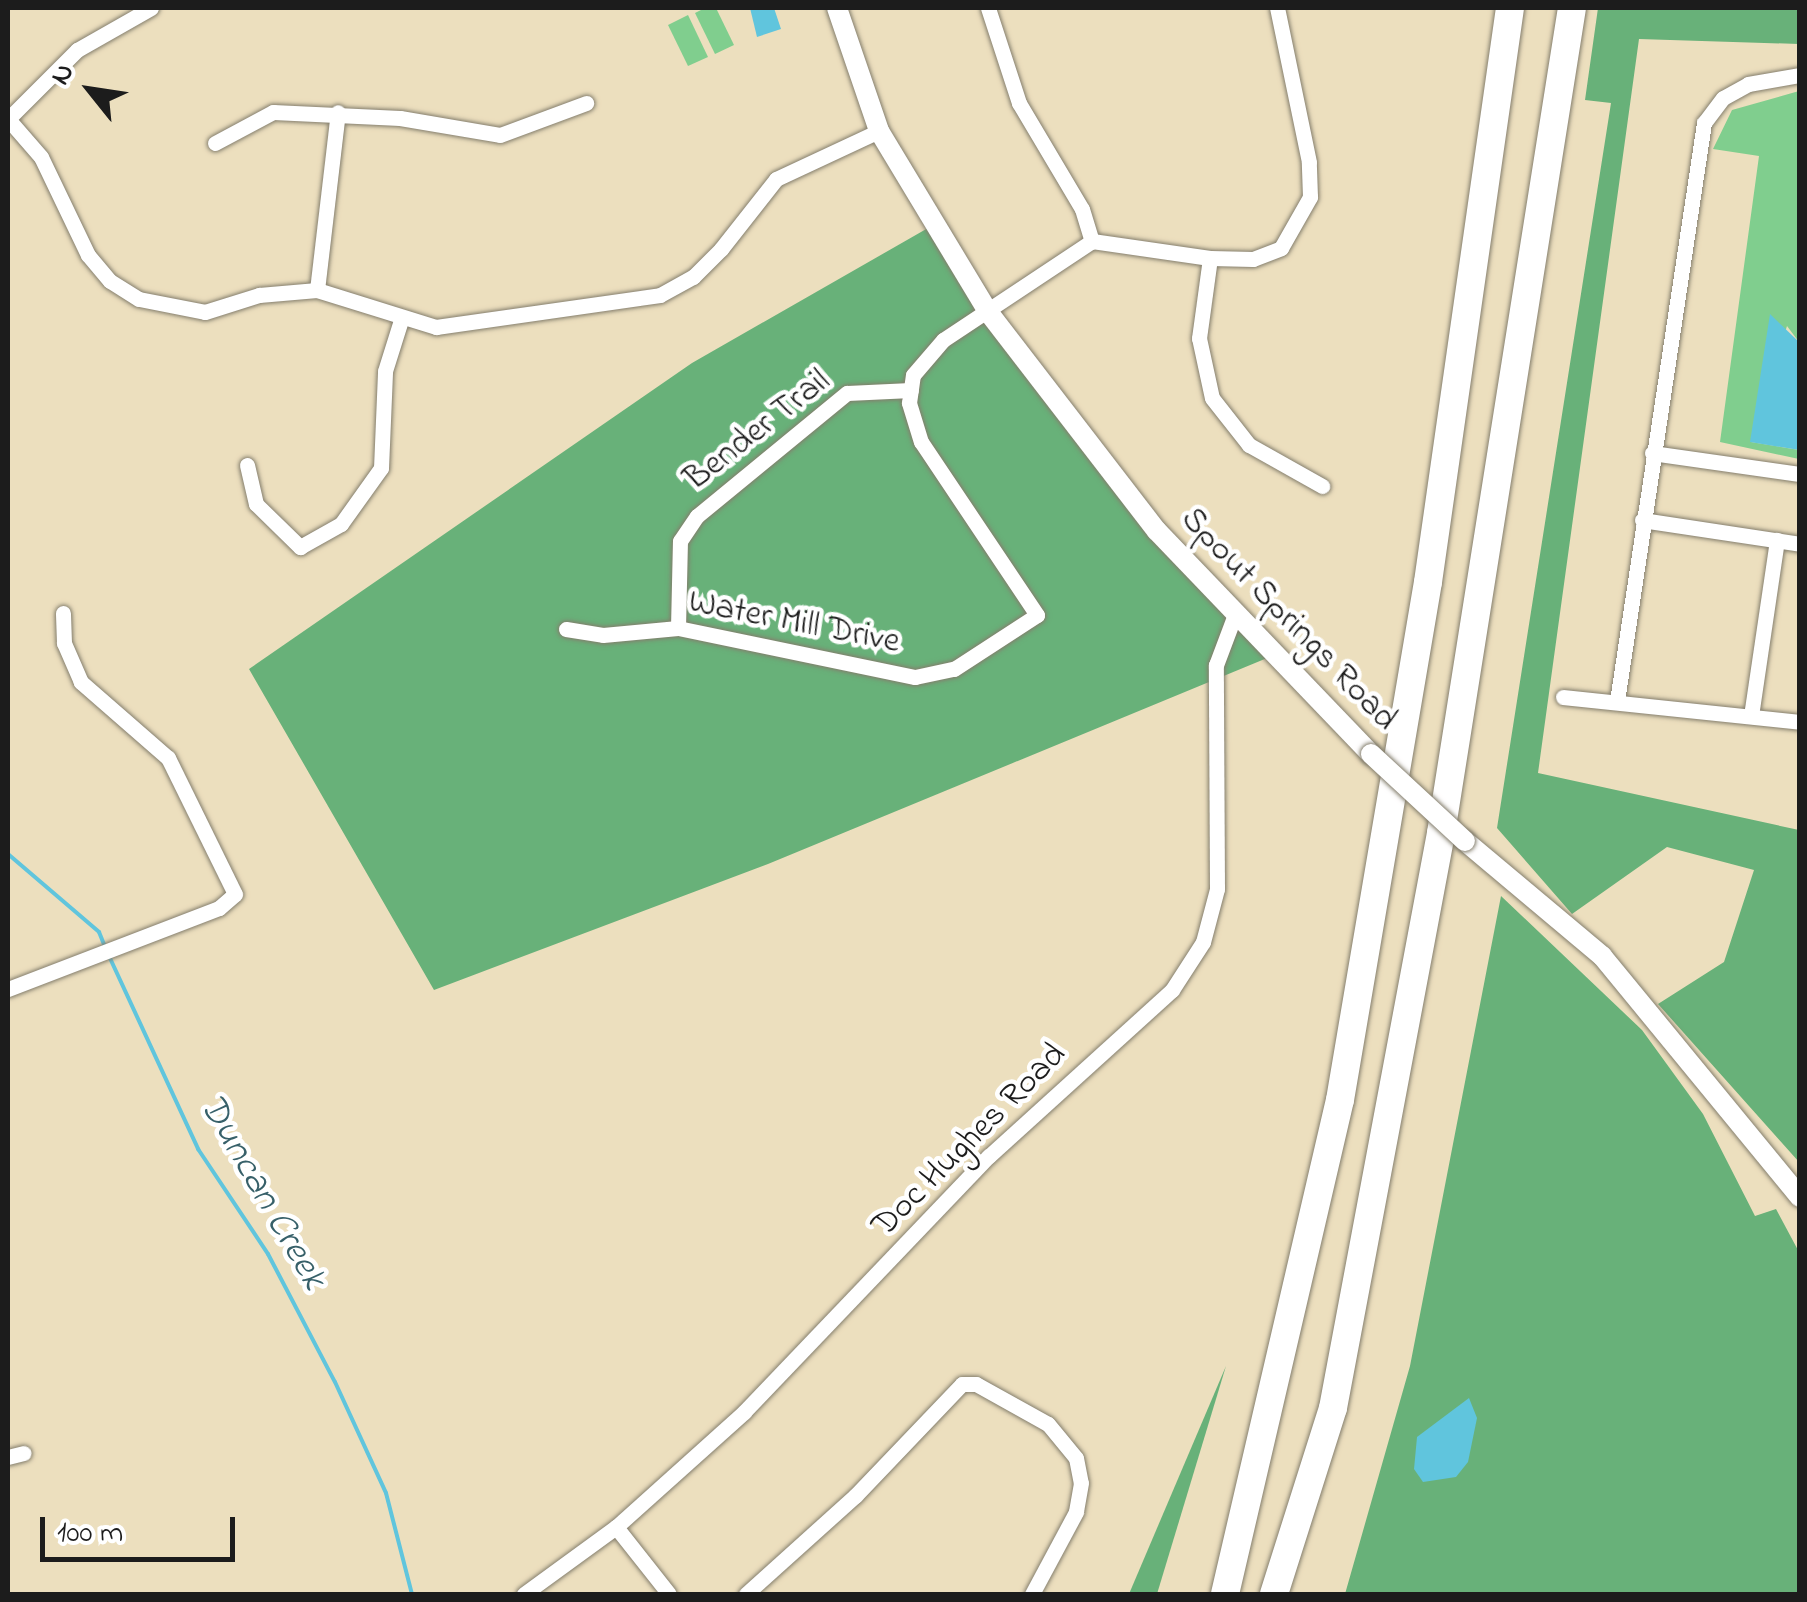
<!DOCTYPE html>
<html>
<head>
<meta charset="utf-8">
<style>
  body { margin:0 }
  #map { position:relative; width:1807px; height:1602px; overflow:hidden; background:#ecdfbe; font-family:"Indie Flower",sans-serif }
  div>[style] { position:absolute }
  .green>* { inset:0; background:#80ce8e }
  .forest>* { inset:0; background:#68b179 }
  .water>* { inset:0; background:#60c5dd }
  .stream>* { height:4px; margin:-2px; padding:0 2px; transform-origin:2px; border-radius:2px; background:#60c5dd }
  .roads { filter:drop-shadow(0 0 2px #847e6d) drop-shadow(0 0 2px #847e6d) }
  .street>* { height:15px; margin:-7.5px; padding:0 7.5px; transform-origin:7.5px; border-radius:7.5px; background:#fff }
  .secondary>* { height:20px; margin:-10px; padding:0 10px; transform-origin:10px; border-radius:10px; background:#fff }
  .highway>* { height:28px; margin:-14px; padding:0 14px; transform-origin:14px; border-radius:14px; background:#fff }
  .bridges { filter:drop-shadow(0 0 2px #847e6d) drop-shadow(0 0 2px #847e6d) }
  .secondary-bridge>* { height:20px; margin:-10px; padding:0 10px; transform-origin:10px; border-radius:10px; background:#fff }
  span { translate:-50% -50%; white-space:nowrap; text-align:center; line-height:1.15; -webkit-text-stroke:9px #fff; paint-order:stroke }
  .street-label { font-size:35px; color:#1c1c1c }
  .water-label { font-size:38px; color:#376069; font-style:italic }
  .frame { position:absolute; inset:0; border:10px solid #1c1c1c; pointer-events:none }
  .north { position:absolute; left:40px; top:40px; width:100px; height:100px; -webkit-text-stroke:8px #fff; paint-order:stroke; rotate:300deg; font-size:28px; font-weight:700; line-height:40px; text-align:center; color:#1c1c1c }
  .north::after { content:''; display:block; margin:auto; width:35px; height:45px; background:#1c1c1c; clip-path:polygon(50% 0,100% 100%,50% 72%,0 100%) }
  .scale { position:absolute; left:40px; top:1517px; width:195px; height:45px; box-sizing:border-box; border:5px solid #1c1c1c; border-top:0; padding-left:12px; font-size:30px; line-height:35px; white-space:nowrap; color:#1c1c1c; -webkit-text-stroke:8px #fff; paint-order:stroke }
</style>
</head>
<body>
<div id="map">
  <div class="green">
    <i style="clip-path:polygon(705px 8px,716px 8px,734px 45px,715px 54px,695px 13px)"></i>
    <i style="clip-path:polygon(688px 15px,708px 57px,688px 66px,668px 25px)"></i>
    <i style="clip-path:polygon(1799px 91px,1799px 342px,1787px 326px,1751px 442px,1799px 450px,1799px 459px,1720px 442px,1759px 156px,1713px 149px,1732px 110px)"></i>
  </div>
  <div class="forest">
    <i style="clip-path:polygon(1598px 8px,1799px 8px,1799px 44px,1639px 39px,1538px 773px,1799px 830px,1799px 1162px,1658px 1004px,1724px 962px,1754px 870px,1667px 847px,1572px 914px,1497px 828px,1611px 103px,1585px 100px)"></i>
    <i style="clip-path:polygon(935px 224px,1111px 465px,1277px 654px,768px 864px,434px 990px,249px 669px,692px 363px)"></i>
    <i style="clip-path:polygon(1501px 896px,1642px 1030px,1703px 1114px,1755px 1216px,1776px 1209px,1799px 1252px,1799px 1594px,1345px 1594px,1410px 1366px)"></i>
    <i style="clip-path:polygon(1226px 1366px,1157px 1594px,1129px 1594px)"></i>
  </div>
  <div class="water">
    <i style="clip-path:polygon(750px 8px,774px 8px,781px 29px,757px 37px)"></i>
    <i style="clip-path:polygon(1770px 314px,1799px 342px,1799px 450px,1750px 442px)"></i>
    <i style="clip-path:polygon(1469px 1398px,1477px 1418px,1468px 1462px,1456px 1477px,1423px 1482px,1414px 1469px,1417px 1437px)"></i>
  </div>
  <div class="stream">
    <i style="left:8px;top:854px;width:120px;rotate:40.6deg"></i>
    <i style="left:99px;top:932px;width:16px;rotate:68deg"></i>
    <i style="left:109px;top:956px;width:213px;rotate:65.2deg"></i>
    <i style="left:198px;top:1149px;width:126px;rotate:56.3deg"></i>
    <i style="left:268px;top:1254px;width:144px;rotate:62.4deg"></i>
    <i style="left:335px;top:1382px;width:122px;rotate:65.3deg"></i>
    <i style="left:386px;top:1493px;width:104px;rotate:75.6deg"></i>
  </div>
  <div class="roads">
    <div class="street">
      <i style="left:988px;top:8px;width:100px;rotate:71.9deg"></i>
      <i style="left:1019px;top:103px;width:123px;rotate:59.3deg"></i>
      <i style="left:1082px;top:209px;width:34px;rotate:73deg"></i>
      <i style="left:8px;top:119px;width:50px;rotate:49deg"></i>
      <i style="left:41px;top:157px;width:109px;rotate:64.4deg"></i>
      <i style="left:88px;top:255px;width:34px;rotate:50deg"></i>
      <i style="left:110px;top:281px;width:34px;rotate:32deg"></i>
      <i style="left:139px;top:299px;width:67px;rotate:11.1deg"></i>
      <i style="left:205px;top:312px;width:57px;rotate:-17.5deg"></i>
      <i style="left:259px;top:295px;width:58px;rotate:-4.9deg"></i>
      <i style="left:317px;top:290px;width:125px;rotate:17.3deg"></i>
      <i style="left:436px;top:327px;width:226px;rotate:-8.1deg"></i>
      <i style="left:660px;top:295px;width:38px;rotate:-29deg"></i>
      <i style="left:693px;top:277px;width:40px;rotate:-45deg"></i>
      <i style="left:721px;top:249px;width:89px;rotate:-51.8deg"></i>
      <i style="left:776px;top:179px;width:114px;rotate:-25deg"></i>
      <i style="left:8px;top:119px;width:98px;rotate:-45deg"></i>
      <i style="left:77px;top:50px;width:85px;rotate:-29.6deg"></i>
      <i style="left:215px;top:143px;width:66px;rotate:-28.1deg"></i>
      <i style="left:273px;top:112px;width:127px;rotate:2.7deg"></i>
      <i style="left:400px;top:118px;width:101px;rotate:9.6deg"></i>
      <i style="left:500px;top:135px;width:92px;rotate:-20.4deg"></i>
      <i style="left:1210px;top:258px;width:81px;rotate:97.8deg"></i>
      <i style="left:1199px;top:338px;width:61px;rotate:77.8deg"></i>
      <i style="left:1212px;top:398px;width:60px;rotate:51.8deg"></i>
      <i style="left:1249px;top:445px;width:84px;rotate:29.3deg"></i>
      <i style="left:317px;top:290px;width:179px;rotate:-83.3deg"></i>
      <i style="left:1652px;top:453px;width:149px;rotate:8.1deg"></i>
      <i style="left:247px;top:465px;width:40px;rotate:77deg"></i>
      <i style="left:256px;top:504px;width:62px;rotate:44.3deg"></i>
      <i style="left:300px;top:547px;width:47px;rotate:-29.3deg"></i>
      <i style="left:341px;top:524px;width:69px;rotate:-54.5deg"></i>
      <i style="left:381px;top:468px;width:97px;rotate:-87.6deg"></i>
      <i style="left:385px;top:371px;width:53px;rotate:-72.6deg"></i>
      <i style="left:1642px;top:520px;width:160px;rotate:8.6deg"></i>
      <i style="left:678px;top:628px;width:87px;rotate:-88.7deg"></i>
      <i style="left:680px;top:541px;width:30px;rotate:-56deg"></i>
      <i style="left:697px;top:516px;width:194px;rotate:-39.4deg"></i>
      <i style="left:847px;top:393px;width:64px;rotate:-2.7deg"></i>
      <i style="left:566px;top:629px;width:37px;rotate:9deg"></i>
      <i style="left:603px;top:635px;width:75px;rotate:-5.3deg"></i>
      <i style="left:678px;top:628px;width:242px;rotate:11.7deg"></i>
      <i style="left:915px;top:677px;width:40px;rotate:-12deg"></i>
      <i style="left:954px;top:669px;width:99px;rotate:-33deg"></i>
      <i style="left:1037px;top:615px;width:208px;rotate:-123.8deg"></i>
      <i style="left:921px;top:442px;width:41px;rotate:-107.1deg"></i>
      <i style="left:909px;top:403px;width:28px;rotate:-82deg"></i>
      <i style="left:913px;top:375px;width:46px;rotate:-49.4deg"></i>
      <i style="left:943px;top:340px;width:179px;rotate:-33.6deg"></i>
      <i style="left:1092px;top:241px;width:119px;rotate:8.2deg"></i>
      <i style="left:1210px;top:258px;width:43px;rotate:1.3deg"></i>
      <i style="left:1253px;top:259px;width:30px;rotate:-21deg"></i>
      <i style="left:1281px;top:248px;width:59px;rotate:-60.4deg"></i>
      <i style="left:1310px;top:197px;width:35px;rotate:-92deg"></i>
      <i style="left:1309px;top:162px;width:157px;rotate:-101.7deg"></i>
      <i style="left:1563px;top:697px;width:238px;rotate:6deg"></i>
      <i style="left:1617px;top:701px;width:585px;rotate:-81.44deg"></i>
      <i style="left:1704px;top:123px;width:31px;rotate:-53deg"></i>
      <i style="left:1723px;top:98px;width:29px;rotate:-29deg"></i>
      <i style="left:1748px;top:84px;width:53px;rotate:-9.8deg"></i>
      <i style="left:1751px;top:716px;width:178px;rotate:-81.6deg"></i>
      <i style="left:8px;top:989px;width:226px;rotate:-21deg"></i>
      <i style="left:219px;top:908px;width:21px;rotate:-41deg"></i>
      <i style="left:235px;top:894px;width:152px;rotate:-116.2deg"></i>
      <i style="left:168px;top:758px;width:116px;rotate:-138.9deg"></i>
      <i style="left:81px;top:682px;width:43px;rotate:-113.6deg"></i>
      <i style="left:64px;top:643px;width:30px;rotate:-92deg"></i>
      <i style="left:8px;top:1457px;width:16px;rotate:-14deg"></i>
      <i style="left:616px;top:1527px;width:85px;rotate:51.7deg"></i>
      <i style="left:524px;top:1594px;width:114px;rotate:-36.1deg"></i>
      <i style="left:616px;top:1527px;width:172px;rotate:-41.9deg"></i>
      <i style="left:744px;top:1412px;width:354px;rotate:-46.3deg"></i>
      <i style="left:989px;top:1156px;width:247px;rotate:-42.2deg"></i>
      <i style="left:1172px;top:990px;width:57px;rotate:-57.1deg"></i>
      <i style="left:1203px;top:942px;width:55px;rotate:-75.2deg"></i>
      <i style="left:1217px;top:889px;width:224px;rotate:-90.3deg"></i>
      <i style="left:1216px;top:665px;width:51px;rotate:-69.4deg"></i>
      <i style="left:746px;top:1594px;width:147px;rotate:-42deg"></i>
      <i style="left:855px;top:1496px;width:155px;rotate:-46.3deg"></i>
      <i style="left:962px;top:1384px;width:14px"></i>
      <i style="left:976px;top:1384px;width:82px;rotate:29.1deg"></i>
      <i style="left:1048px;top:1424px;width:44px;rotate:50.5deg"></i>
      <i style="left:1076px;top:1458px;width:25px;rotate:79deg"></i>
      <i style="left:1081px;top:1483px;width:29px;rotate:100deg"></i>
      <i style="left:1076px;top:1512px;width:93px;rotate:118.2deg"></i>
    </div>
    <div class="secondary">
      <i style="left:837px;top:8px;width:130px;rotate:71.1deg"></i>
      <i style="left:879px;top:131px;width:213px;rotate:58.9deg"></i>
      <i style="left:989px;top:313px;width:275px;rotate:52.4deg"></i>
      <i style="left:1157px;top:531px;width:309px;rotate:46.2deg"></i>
      <i style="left:1465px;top:841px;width:179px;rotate:40deg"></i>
      <i style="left:1602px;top:956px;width:312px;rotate:50.6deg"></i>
    </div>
    <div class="highway">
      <i style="left:1225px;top:1594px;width:507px;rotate:-76.9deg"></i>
      <i style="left:1340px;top:1100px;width:525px;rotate:-80.36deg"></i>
      <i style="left:1428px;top:582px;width:580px;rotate:-81.87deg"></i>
      <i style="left:1274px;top:1594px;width:195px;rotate:-72.4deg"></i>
      <i style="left:1333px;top:1408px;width:585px;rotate:-79.36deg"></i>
      <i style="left:1441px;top:833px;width:835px;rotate:-80.98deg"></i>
    </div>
  </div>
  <div class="bridges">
    <div class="secondary-bridge">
      <i style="left:1371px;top:754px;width:128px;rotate:42.8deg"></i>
    </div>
  </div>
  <div class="street-label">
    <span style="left:758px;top:431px;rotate:-38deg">Bender Trail</span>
    <span style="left:1288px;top:620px;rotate:46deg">Spout Springs Road</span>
    <span style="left:794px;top:623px;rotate:11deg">Water Mill Drive</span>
    <span style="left:970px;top:1141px;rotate:-45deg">Doc Hughes Road</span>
  </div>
  <div class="water-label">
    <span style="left:261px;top:1193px;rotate:60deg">Duncan Creek</span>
  </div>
  <div class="frame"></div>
  <div class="north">N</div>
  <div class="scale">100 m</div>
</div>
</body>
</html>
